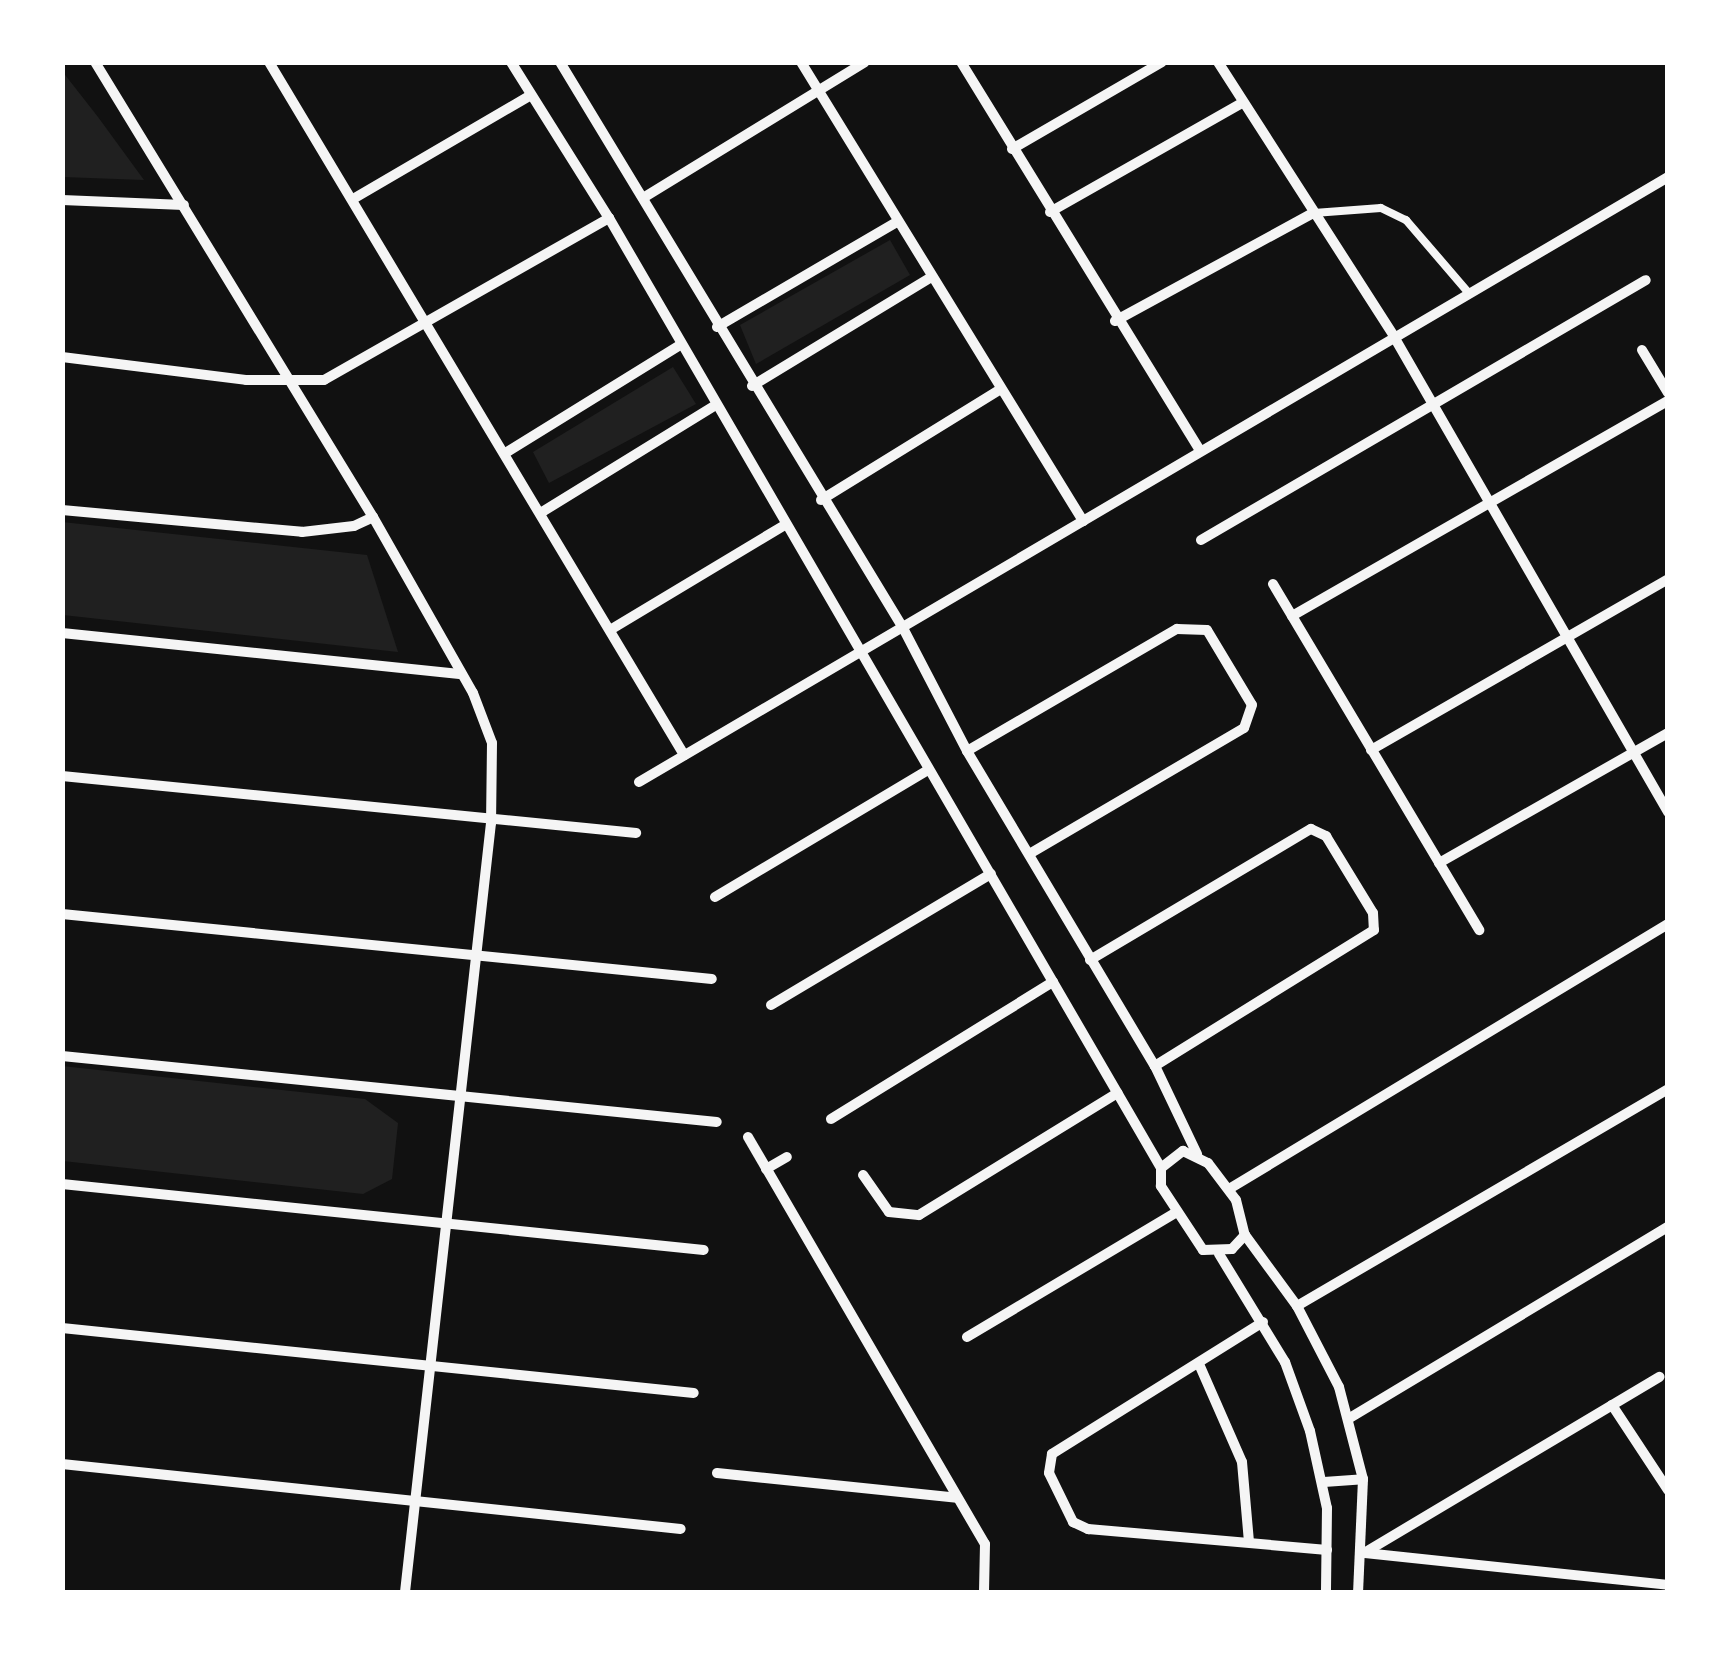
<!DOCTYPE html>
<html>
<head>
<meta charset="utf-8">
<style>
  body { margin:0 }
  #map { position:relative; width:1730px; height:1655px; overflow:hidden; background:#111; font-family:Jost,sans-serif }
  div>[style] { position:absolute }
  .green>* { inset:0; background:#202020 }
  .service>* { height:8px; margin:-4px; padding:0 4px; transform-origin:4px; border-radius:4px; background:#f5f5f5 }
  .minor>* { height:10px; margin:-5px; padding:0 5px; transform-origin:5px; border-radius:5px; background:#f5f5f5 }
  span { translate:-50% -50%; white-space:nowrap; text-align:center; line-height:1.15; -webkit-text-stroke:9px #fff; paint-order:stroke }
  .frame { position:absolute; inset:0; border:65px solid #fff; pointer-events:none }
</style>
</head>
<body>
<div id="map">
  <div class="green">
    <i style="clip-path:polygon(62px 71px,98px 117px,144px 180px,63px 177px)"></i>
    <i style="clip-path:polygon(890px 240px,910px 275px,756px 364px,740px 325px)"></i>
    <i style="clip-path:polygon(673px 367px,696px 404px,549px 483px,533px 452px)"></i>
    <i style="clip-path:polygon(62px 522px,367px 555px,398px 652px,63px 615px)"></i>
    <i style="clip-path:polygon(62px 1066px,365px 1099px,398px 1123px,392px 1179px,363px 1194px,63px 1161px)"></i>
  </div>
  <div class="service">
    <i style="left:1314px;top:213px;width:67px;rotate:-4.3deg"></i>
    <i style="left:1381px;top:208px;width:28px;rotate:26deg"></i>
    <i style="left:1406px;top:220px;width:95px;rotate:49.3deg"></i>
  </div>
  <div class="minor">
    <i style="left:95px;top:62px;width:533px;rotate:58.58deg"></i>
    <i style="left:373px;top:517px;width:202px;rotate:60.4deg"></i>
    <i style="left:473px;top:693px;width:53px;rotate:69.2deg"></i>
    <i style="left:492px;top:743px;width:80px;rotate:90.7deg"></i>
    <i style="left:491px;top:823px;width:774px;rotate:96.38deg"></i>
    <i style="left:269px;top:62px;width:808px;rotate:59.08deg"></i>
    <i style="left:511px;top:62px;width:184px;rotate:57.9deg"></i>
    <i style="left:609px;top:218px;width:1099px;rotate:59.84deg"></i>
    <i style="left:560px;top:62px;width:662px;rotate:58.78deg"></i>
    <i style="left:903px;top:628px;width:139px;rotate:62.5deg"></i>
    <i style="left:967px;top:751px;width:367px;rotate:59.2deg"></i>
    <i style="left:1155px;top:1066px;width:98px;rotate:64.5deg"></i>
    <i style="left:801px;top:62px;width:539px;rotate:58.43deg"></i>
    <i style="left:961px;top:62px;width:456px;rotate:58.4deg"></i>
    <i style="left:1218px;top:62px;width:324px;rotate:57.3deg"></i>
    <i style="left:1393px;top:335px;width:551px;rotate:60.04deg"></i>
    <i style="left:1012px;top:149px;width:173px;rotate:-30.1deg"></i>
    <i style="left:643px;top:198px;width:260px;rotate:-31.5deg"></i>
    <i style="left:353px;top:199px;width:206px;rotate:-30.3deg"></i>
    <i style="left:62px;top:200px;width:122px;rotate:2.3deg"></i>
    <i style="left:1050px;top:212px;width:221px;rotate:-29.6deg"></i>
    <i style="left:1115px;top:321px;width:223px;rotate:-28.6deg"></i>
    <i style="left:717px;top:327px;width:208px;rotate:-30.3deg"></i>
    <i style="left:1642px;top:350px;width:50px;rotate:58.8deg"></i>
    <i style="left:62px;top:357px;width:185px;rotate:7.1deg"></i>
    <i style="left:246px;top:380px;width:78px"></i>
    <i style="left:324px;top:380px;width:328px;rotate:-29.6deg"></i>
    <i style="left:752px;top:386px;width:210px;rotate:-31.3deg"></i>
    <i style="left:507px;top:452px;width:203px;rotate:-31.7deg"></i>
    <i style="left:821px;top:500px;width:209px;rotate:-31.7deg"></i>
    <i style="left:62px;top:510px;width:241px;rotate:5.2deg"></i>
    <i style="left:302px;top:532px;width:52px;rotate:-6.6deg"></i>
    <i style="left:354px;top:526px;width:21px;rotate:-25deg"></i>
    <i style="left:542px;top:512px;width:204px;rotate:-31.6deg"></i>
    <i style="left:1201px;top:540px;width:515px;rotate:-30.3deg"></i>
    <i style="left:1273px;top:584px;width:403px;rotate:59.2deg"></i>
    <i style="left:1292px;top:616px;width:433px;rotate:-29.8deg"></i>
    <i style="left:610px;top:630px;width:204px;rotate:-31deg"></i>
    <i style="left:62px;top:633px;width:402px;rotate:5.9deg"></i>
    <i style="left:1371px;top:750px;width:343px;rotate:-29.9deg"></i>
    <i style="left:967px;top:751px;width:243px;rotate:-30.2deg"></i>
    <i style="left:1177px;top:629px;width:30px;rotate:2deg"></i>
    <i style="left:1207px;top:630px;width:87px;rotate:59deg"></i>
    <i style="left:1252px;top:705px;width:24px;rotate:109deg"></i>
    <i style="left:1244px;top:728px;width:249px;rotate:149.6deg"></i>
    <i style="left:62px;top:776px;width:577px;rotate:5.67deg"></i>
    <i style="left:639px;top:782px;width:1194px;rotate:-30.45deg"></i>
    <i style="left:1439px;top:863px;width:263px;rotate:-29.6deg"></i>
    <i style="left:715px;top:897px;width:248px;rotate:-30.8deg"></i>
    <i style="left:62px;top:914px;width:653px;rotate:5.71deg"></i>
    <i style="left:1090px;top:960px;width:257px;rotate:-30.7deg"></i>
    <i style="left:1311px;top:829px;width:17px;rotate:25deg"></i>
    <i style="left:1326px;top:836px;width:90px;rotate:58.6deg"></i>
    <i style="left:1373px;top:913px;width:17px;rotate:87deg"></i>
    <i style="left:1374px;top:930px;width:258px;rotate:148.2deg"></i>
    <i style="left:771px;top:1005px;width:256px;rotate:-30.8deg"></i>
    <i style="left:62px;top:1056px;width:658px;rotate:5.75deg"></i>
    <i style="left:831px;top:1119px;width:261px;rotate:-31.7deg"></i>
    <i style="left:748px;top:1137px;width:471px;rotate:59.8deg"></i>
    <i style="left:985px;top:1544px;width:48px;rotate:91.2deg"></i>
    <i style="left:1183px;top:1151px;width:28px;rotate:26deg"></i>
    <i style="left:1208px;top:1163px;width:46px;rotate:52.9deg"></i>
    <i style="left:1236px;top:1200px;width:36px;rotate:76deg"></i>
    <i style="left:1245px;top:1235px;width:19px;rotate:133deg"></i>
    <i style="left:1232px;top:1249px;width:29px;rotate:178deg"></i>
    <i style="left:1203px;top:1250px;width:77px;rotate:-123.3deg"></i>
    <i style="left:1161px;top:1186px;width:18px;rotate:-90deg"></i>
    <i style="left:1161px;top:1168px;width:28px;rotate:-38deg"></i>
    <i style="left:766px;top:1169px;width:24px;rotate:-30deg"></i>
    <i style="left:863px;top:1175px;width:45px;rotate:54.9deg"></i>
    <i style="left:889px;top:1212px;width:30px;rotate:6deg"></i>
    <i style="left:919px;top:1215px;width:233px;rotate:-31.6deg"></i>
    <i style="left:62px;top:1184px;width:645px;rotate:5.87deg"></i>
    <i style="left:1229px;top:1189px;width:513px;rotate:-31.12deg"></i>
    <i style="left:1245px;top:1235px;width:88px;rotate:53.8deg"></i>
    <i style="left:1297px;top:1306px;width:91px;rotate:62.6deg"></i>
    <i style="left:1339px;top:1387px;width:95px;rotate:75.4deg"></i>
    <i style="left:1363px;top:1479px;width:113px;rotate:92.5deg"></i>
    <i style="left:1219px;top:1254px;width:127px;rotate:58.6deg"></i>
    <i style="left:1285px;top:1362px;width:73px;rotate:70.1deg"></i>
    <i style="left:1310px;top:1431px;width:79px;rotate:77.6deg"></i>
    <i style="left:1327px;top:1508px;width:84px;rotate:90.7deg"></i>
    <i style="left:1297px;top:1306px;width:430px;rotate:-30.3deg"></i>
    <i style="left:1263px;top:1322px;width:249px;rotate:148deg"></i>
    <i style="left:1052px;top:1454px;width:19px;rotate:99deg"></i>
    <i style="left:1049px;top:1473px;width:55px;rotate:63.9deg"></i>
    <i style="left:1073px;top:1522px;width:17px;rotate:25deg"></i>
    <i style="left:1088px;top:1529px;width:240px;rotate:5deg"></i>
    <i style="left:62px;top:1328px;width:635px;rotate:5.87deg"></i>
    <i style="left:967px;top:1337px;width:242px;rotate:-30.8deg"></i>
    <i style="left:1199px;top:1364px;width:107px;rotate:66.3deg"></i>
    <i style="left:1242px;top:1462px;width:80px;rotate:85deg"></i>
    <i style="left:1612px;top:1405px;width:102px;rotate:56.6deg"></i>
    <i style="left:1348px;top:1419px;width:373px;rotate:-31deg"></i>
    <i style="left:62px;top:1464px;width:622px;rotate:5.99deg"></i>
    <i style="left:717px;top:1473px;width:241px;rotate:5.9deg"></i>
    <i style="left:1324px;top:1482px;width:39px;rotate:-4deg"></i>
    <i style="left:1364px;top:1553px;width:344px;rotate:-30.8deg"></i>
    <i style="left:1365px;top:1553px;width:305px;rotate:6deg"></i>
  </div>
  <div class="frame"></div>
</div>
</body>
</html>
